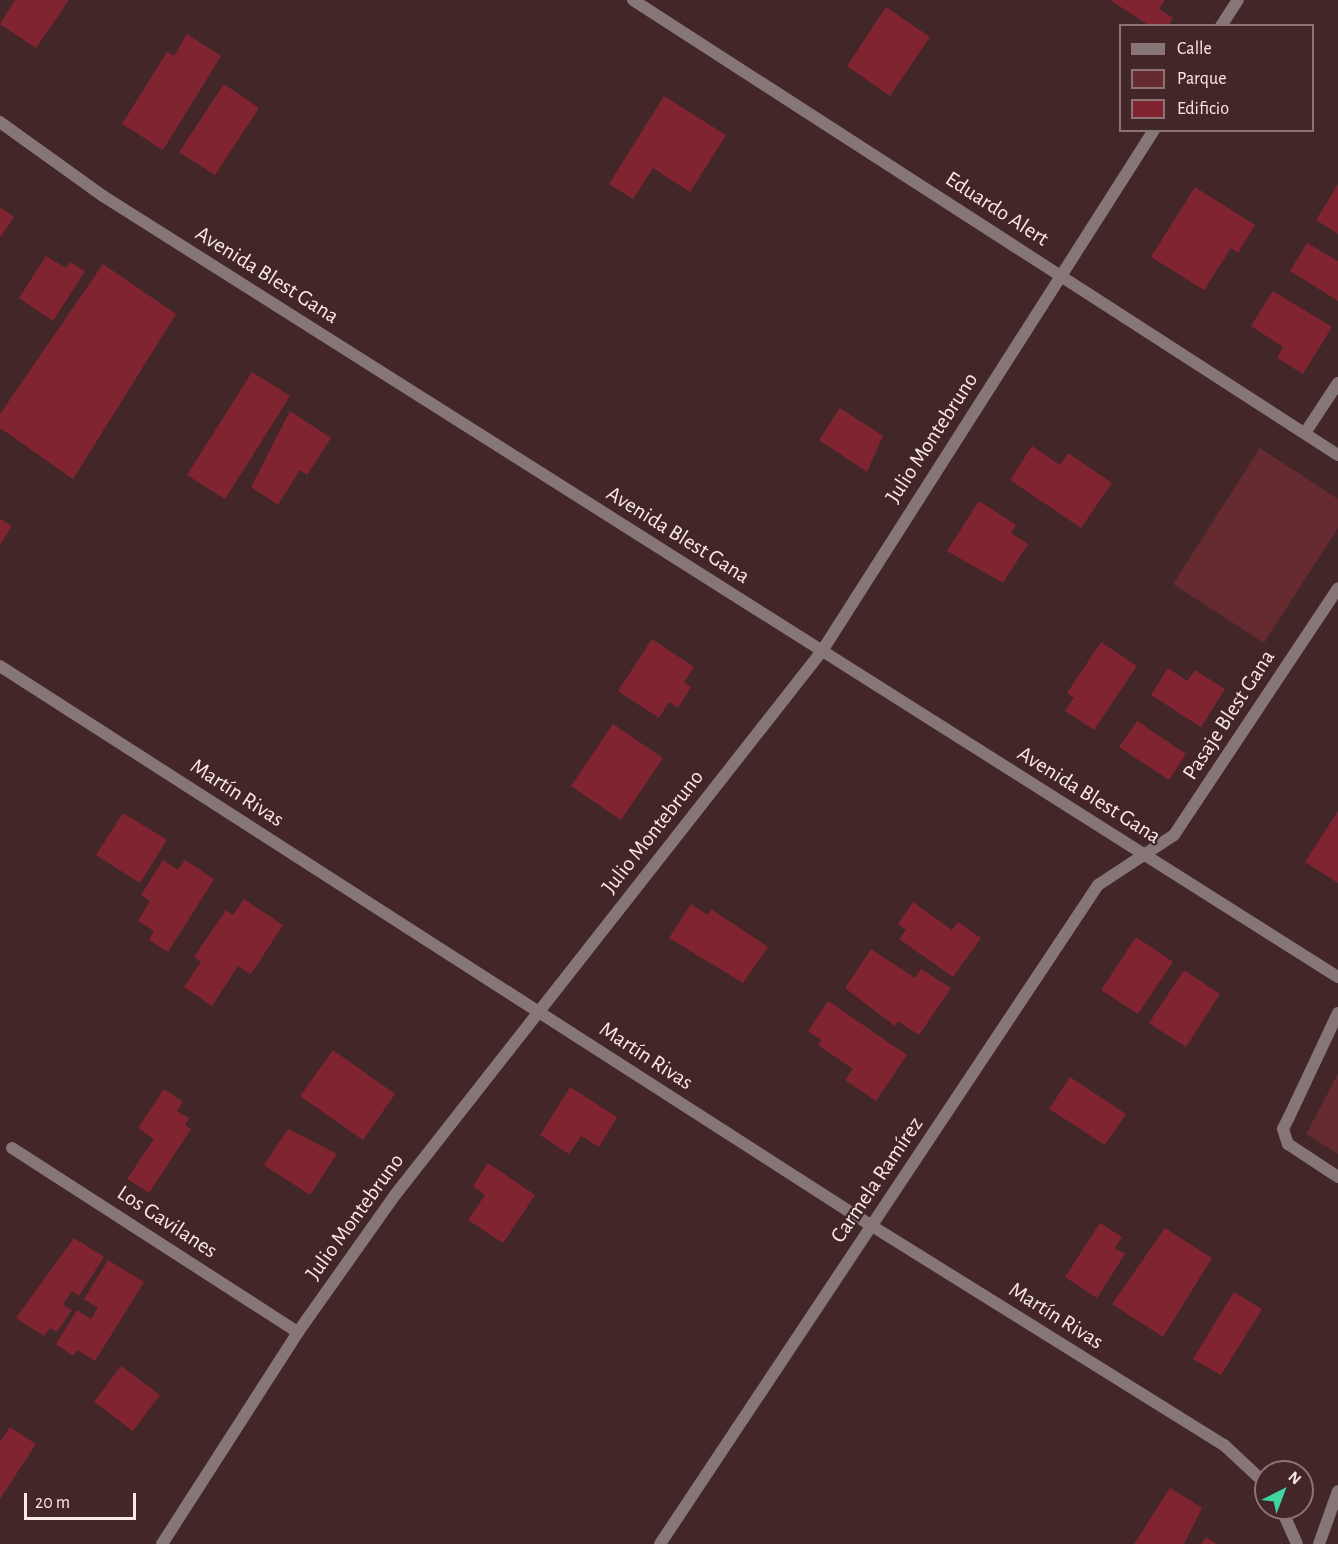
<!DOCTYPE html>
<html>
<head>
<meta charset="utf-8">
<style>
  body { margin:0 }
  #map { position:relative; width:1338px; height:1544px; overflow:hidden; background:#422628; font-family:"Alegreya Sans",sans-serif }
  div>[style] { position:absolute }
  .green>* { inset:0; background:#662b31 }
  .building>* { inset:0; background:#812432 }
  .pedestrian>* { height:12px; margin:-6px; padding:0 6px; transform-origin:6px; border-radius:6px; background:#867677 }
  .minor>* { height:12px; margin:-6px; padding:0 6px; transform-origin:6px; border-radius:6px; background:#867677 }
  .tertiary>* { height:12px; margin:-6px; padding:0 6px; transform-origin:6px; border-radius:6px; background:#867677 }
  span { translate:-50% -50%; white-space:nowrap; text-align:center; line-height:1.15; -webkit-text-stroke:4.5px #422628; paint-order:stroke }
  .street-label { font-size:22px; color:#fbe8e8 }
  .legend { position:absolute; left:1119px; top:24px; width:195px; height:108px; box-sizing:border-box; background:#422628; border:2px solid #8c7475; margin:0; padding:8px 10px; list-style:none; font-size:18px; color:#fbe8e8 }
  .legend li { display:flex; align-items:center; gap:12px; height:30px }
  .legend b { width:30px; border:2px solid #8c7475 }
  .north { position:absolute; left:1254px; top:1460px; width:60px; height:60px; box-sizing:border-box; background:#422628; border:2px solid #8c7475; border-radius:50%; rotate:42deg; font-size:16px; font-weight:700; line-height:24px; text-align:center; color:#fbe8e8 }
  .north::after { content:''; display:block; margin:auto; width:21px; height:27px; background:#3fd4a2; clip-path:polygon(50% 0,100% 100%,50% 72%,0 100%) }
  .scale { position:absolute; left:24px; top:1493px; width:112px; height:27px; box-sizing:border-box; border:3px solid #fbe8e8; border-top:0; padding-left:8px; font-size:18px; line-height:21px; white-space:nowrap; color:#fbe8e8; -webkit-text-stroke:4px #422628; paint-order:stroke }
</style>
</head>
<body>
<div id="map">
  <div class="green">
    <i style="clip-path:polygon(1260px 448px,1338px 499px,1338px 528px,1264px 643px,1173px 584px)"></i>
    <i style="clip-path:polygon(1338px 1074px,1338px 1154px,1306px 1134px)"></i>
  </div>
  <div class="building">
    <i style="clip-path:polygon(15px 0,69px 0,36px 48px,0 24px)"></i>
    <i style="clip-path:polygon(1110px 0,1165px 0,1159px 9px,1173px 18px,1168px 26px,1150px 26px)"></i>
    <i style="clip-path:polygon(886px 7px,930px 37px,890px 96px,847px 66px)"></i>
    <i style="clip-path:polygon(187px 34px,221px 56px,163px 150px,122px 124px,167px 52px,174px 56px)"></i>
    <i style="clip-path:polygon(224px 84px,259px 108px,215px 175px,179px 152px)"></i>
    <i style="clip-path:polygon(664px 96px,726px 135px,690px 192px,653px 168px,633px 199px,609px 184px)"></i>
    <i style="clip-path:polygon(1338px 184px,1338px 234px,1316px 220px)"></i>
    <i style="clip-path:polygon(1195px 187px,1255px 225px,1238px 253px,1231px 248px,1204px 290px,1151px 257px)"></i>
    <i style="clip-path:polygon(0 207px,14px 217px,0 238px)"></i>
    <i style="clip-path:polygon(1307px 243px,1338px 261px,1338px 301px,1290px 271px)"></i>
    <i style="clip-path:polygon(46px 256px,66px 268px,70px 262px,85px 271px,53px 321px,19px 298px)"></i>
    <i style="clip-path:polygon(103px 264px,176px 314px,73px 479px,0 428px,0 414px)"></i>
    <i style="clip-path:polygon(1273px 291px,1332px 327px,1303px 374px,1277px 358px,1283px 347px,1251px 326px)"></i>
    <i style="clip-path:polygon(252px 372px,290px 396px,225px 499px,187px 475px)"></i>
    <i style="clip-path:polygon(840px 408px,883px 436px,867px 472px,819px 440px)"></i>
    <i style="clip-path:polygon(290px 411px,331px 438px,307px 475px,300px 470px,278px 505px,251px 487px)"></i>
    <i style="clip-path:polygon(1032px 446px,1060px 465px,1068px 453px,1112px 483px,1081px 528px,1010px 480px)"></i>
    <i style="clip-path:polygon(979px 501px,1016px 525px,1011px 533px,1028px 544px,1003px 583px,947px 551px)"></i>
    <i style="clip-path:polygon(0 519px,12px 526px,0 545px)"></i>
    <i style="clip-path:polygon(652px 639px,694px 667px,684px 682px,691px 687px,678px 708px,669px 702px,659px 718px,618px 691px)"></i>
    <i style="clip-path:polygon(1101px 642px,1137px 666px,1094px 730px,1065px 711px,1074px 698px,1067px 693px)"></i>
    <i style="clip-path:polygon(1168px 668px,1187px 681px,1195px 670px,1225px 689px,1201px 727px,1151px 695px)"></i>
    <i style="clip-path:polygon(1137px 721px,1186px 754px,1169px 780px,1119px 747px)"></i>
    <i style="clip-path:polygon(613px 724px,663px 758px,621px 820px,571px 786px)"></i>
    <i style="clip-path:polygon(1338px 811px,1338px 883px,1305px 862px)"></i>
    <i style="clip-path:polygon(123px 813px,167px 840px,140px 883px,96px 855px)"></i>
    <i style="clip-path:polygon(163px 860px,178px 870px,185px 860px,214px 879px,168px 952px,149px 940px,154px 931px,138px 921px,150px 901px,141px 895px)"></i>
    <i style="clip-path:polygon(244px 899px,283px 925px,251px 974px,238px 966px,212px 1006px,184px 987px,201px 962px,194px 957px,226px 910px,233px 915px)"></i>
    <i style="clip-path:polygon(913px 902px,952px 930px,958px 922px,981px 938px,953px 977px,899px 939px,906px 930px,898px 924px)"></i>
    <i style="clip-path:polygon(691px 904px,708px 915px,711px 909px,768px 947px,743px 983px,669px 938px)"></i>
    <i style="clip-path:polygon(1136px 937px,1173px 962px,1138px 1014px,1101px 990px)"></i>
    <i style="clip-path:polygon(871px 949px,915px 978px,921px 969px,951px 988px,919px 1035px,898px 1021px,895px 1026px,845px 988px)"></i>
    <i style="clip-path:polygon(1184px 970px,1220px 994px,1186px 1047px,1149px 1023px)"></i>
    <i style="clip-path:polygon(828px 1001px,907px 1055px,876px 1101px,845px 1080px,853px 1069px,818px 1045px,822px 1040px,808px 1031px)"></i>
    <i style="clip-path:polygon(333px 1050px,395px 1094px,363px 1140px,300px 1096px)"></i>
    <i style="clip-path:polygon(1070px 1077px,1126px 1114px,1105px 1145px,1049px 1109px)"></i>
    <i style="clip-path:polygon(570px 1087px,617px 1117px,599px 1147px,581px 1136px,569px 1154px,540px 1135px)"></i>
    <i style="clip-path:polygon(164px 1089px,183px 1102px,177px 1111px,189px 1118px,185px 1125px,191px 1129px,149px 1193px,127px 1179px,154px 1139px,138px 1128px)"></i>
    <i style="clip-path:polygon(288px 1129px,337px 1154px,310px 1195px,264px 1165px)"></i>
    <i style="clip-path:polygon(488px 1163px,535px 1195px,503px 1243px,468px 1220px,485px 1195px,473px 1186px)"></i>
    <i style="clip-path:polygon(1100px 1223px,1122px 1237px,1115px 1248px,1125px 1254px,1097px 1298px,1065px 1277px)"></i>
    <i style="clip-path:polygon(1165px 1228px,1212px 1258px,1163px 1337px,1112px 1304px)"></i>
    <i style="clip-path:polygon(74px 1238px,104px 1257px,79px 1296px,72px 1291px,63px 1305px,72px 1310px,57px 1332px,50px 1328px,44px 1336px,16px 1318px)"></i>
    <i style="clip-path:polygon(108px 1260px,144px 1282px,95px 1361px,77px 1350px,73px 1356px,56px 1344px,77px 1310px,91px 1319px,98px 1308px,84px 1299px)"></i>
    <i style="clip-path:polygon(1234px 1292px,1262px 1309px,1221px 1375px,1193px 1359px)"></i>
    <i style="clip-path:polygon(121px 1366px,160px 1395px,133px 1431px,94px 1402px)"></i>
    <i style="clip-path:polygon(10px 1427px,36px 1444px,0 1499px,0 1442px)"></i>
    <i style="clip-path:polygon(1170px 1488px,1202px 1508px,1184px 1544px,1134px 1544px)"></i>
    <i style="clip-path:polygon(1206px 1537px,1217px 1544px,1201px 1544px)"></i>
  </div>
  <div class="pedestrian">
    <i style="left:1289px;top:1117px;width:115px;rotate:-64.8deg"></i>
  </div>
  <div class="minor">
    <i style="left:633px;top:0;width:839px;rotate:32.84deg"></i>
    <i style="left:1221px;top:26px;width:31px;rotate:-57deg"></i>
    <i style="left:1305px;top:433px;width:60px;rotate:-56.6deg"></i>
    <i style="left:0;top:666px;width:1036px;rotate:32.71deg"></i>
    <i style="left:872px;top:1226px;width:415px;rotate:31.9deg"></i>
    <i style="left:1224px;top:1445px;width:57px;rotate:42.9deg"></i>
    <i style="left:1289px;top:1117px;width:13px;rotate:117deg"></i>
    <i style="left:1283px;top:1129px;width:16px;rotate:72deg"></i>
    <i style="left:1288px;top:1144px;width:60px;rotate:33.4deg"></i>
    <i style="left:12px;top:1148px;width:340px;rotate:32.8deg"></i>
    <i style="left:1281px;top:1508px;width:39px;rotate:66deg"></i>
    <i style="left:162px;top:1544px;width:252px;rotate:-57.3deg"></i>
    <i style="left:298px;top:1332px;width:168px;rotate:-54.7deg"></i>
    <i style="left:395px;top:1195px;width:692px;rotate:-51.87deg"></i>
    <i style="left:822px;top:651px;width:618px;rotate:-57.49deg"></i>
    <i style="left:660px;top:1544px;width:791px;rotate:-56.39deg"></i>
    <i style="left:1098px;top:885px;width:91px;rotate:-33.3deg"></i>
    <i style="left:1174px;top:835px;width:296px;rotate:-56.4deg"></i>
    <i style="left:1319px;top:1544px;width:56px;rotate:-70.3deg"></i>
  </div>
  <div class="tertiary">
    <i style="left:0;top:122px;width:127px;rotate:35.7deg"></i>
    <i style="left:103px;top:196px;width:1461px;rotate:32.31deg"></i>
  </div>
  <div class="street-label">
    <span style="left:997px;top:209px;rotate:33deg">Eduardo Alert</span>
    <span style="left:267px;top:275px;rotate:32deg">Avenida Blest Gana</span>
    <span style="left:932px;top:438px;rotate:-57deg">Julio Montebruno</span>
    <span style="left:678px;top:535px;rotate:32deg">Avenida Blest Gana</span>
    <span style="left:1229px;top:715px;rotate:-57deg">Pasaje Blest Gana</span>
    <span style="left:237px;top:793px;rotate:33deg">Martín Rivas</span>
    <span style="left:1089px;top:795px;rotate:32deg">Avenida Blest Gana</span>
    <span style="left:653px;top:832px;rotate:-52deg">Julio Montebruno</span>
    <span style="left:646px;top:1056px;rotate:33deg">Martín Rivas</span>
    <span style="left:877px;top:1180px;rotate:-56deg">Carmela Ramírez</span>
    <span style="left:355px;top:1217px;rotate:-54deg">Julio Montebruno</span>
    <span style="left:167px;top:1222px;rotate:33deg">Los Gavilanes</span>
    <span style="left:1056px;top:1316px;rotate:32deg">Martín Rivas</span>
  </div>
  <ul class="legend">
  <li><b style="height:8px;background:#867677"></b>Calle</li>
  <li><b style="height:16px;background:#662b31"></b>Parque</li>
  <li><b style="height:16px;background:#812432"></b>Edificio</li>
  </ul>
  <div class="north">N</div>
  <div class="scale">20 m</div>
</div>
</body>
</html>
